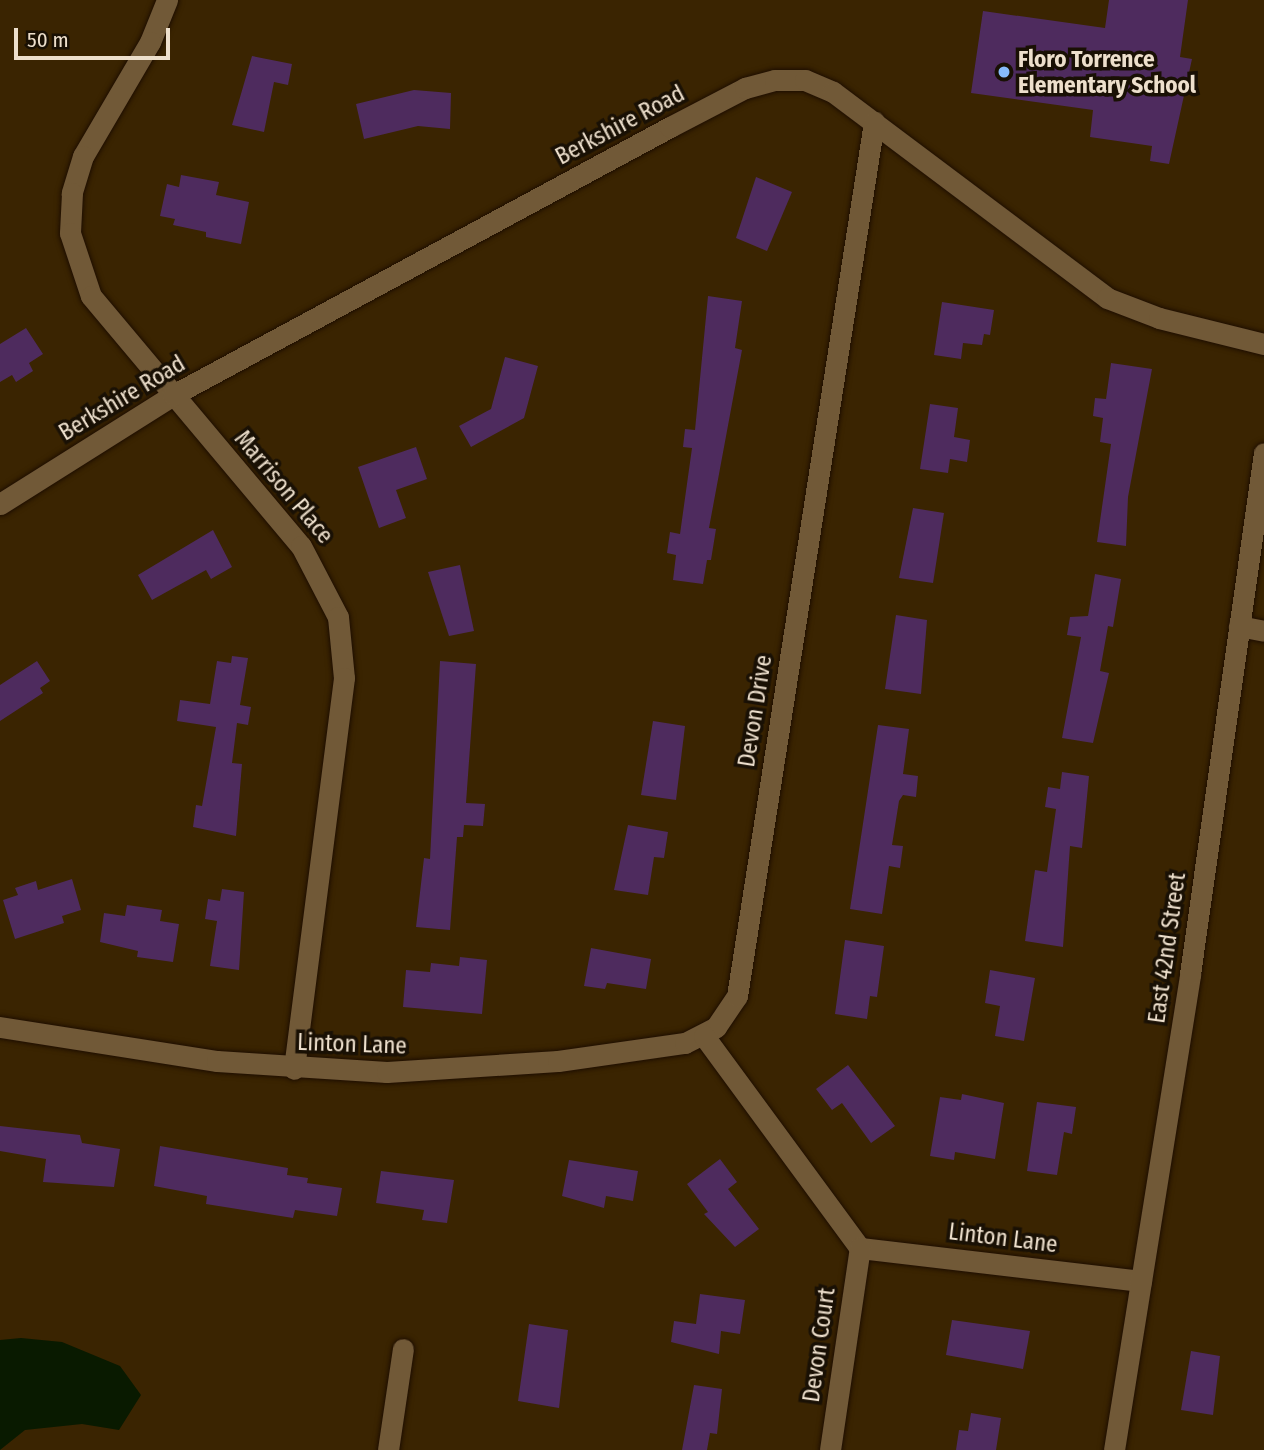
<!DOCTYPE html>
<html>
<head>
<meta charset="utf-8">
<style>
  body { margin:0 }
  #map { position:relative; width:1264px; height:1450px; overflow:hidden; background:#3a2401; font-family:"Fira Sans Condensed",sans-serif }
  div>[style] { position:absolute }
  .water>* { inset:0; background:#091a00 }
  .building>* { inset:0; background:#4e2b5e }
  .roads { filter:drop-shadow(0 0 2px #1e0e00) drop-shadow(0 0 2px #1e0e00) }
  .minor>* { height:21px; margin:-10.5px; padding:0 10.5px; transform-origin:10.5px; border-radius:10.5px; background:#715937 }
  .dots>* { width:19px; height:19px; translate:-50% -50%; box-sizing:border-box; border:4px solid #191004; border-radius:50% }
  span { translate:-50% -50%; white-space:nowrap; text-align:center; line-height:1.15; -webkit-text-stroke:7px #191004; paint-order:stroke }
  .poi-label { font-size:23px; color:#eddfcc; font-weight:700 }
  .left { translate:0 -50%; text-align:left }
  .street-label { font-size:23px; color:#eddfcc }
  .scale { position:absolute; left:14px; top:28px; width:156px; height:32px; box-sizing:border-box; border:4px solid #eddfcc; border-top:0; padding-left:9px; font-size:21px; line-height:24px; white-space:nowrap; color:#eddfcc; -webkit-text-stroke:5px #191004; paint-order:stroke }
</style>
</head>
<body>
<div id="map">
  <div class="water">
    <i style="clip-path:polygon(21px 1338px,62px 1342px,120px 1366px,141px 1395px,119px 1430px,82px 1424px,25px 1430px,0 1450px,0 1340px)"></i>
  </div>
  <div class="building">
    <i style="clip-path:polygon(1109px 0,1188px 0,1180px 57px,1192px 59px,1169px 164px,1150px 161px,1152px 146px,1090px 137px,1093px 110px,971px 93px,983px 11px,1105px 28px)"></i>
    <i style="clip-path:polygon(252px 56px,292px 64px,288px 85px,274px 82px,264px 132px,232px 125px)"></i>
    <i style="clip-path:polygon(414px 90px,451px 93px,450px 129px,418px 126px,364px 139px,356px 104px)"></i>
    <i style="clip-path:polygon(181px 175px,219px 182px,216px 195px,249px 202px,241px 244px,206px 237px,206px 232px,173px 225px,175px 219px,160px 216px,167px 184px,179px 187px)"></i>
    <i style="clip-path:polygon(756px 177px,792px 192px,767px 251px,736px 238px)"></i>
    <i style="clip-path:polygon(708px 296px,742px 301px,735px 348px,742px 350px,709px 528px,716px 529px,711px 560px,707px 560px,703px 584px,673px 580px,676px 555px,667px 553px,670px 532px,680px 534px,692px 448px,683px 447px,685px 429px,695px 430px)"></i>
    <i style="clip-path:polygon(942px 302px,994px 310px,990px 335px,984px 334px,982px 345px,963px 343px,961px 359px,934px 355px)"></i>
    <i style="clip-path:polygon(26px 328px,43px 354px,29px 363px,33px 371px,16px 382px,12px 375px,0 382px,0 344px)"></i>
    <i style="clip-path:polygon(505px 357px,538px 366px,524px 418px,471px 447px,459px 426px,491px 409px)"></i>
    <i style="clip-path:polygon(1111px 363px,1152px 369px,1128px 497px,1126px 546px,1097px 542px,1111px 444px,1100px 442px,1103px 418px,1093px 416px,1095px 398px,1106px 399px)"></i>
    <i style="clip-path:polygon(930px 404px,958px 408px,954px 437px,970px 440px,967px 462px,950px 459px,948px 473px,920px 469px)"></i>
    <i style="clip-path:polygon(416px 447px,427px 479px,396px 490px,406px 518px,379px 528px,358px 467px)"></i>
    <i style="clip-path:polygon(913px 508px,944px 513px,933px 583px,899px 578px)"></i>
    <i style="clip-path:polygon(213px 530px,232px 567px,211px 579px,206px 570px,152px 600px,138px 575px)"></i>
    <i style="clip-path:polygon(460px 565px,474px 631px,449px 636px,428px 572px)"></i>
    <i style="clip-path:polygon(1095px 574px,1121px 579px,1113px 627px,1108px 626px,1100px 671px,1109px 673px,1093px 743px,1062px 738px,1081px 637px,1067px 635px,1070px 617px,1088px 616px)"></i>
    <i style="clip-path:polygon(896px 615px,927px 620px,921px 694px,885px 689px)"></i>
    <i style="clip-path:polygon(232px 656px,248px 658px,240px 705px,251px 707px,248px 725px,237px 723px,232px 763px,242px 764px,236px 836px,193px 827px,196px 805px,202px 806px,216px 727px,177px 721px,180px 700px,210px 704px,217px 661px,231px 663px)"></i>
    <i style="clip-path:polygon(37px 661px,50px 681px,40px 688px,43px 693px,0 721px,0 685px)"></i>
    <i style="clip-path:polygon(440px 661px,476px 664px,466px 803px,485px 804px,483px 826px,464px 825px,463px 837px,457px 837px,450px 930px,416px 927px,424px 858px,430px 859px)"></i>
    <i style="clip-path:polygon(653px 721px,685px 726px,676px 800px,641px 795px)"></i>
    <i style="clip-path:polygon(878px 725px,909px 729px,903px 774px,918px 776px,916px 797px,903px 795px,899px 801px,892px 845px,903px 846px,900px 868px,889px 866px,882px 914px,850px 909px)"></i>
    <i style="clip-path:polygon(1062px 772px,1089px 776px,1082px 848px,1070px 846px,1063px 947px,1025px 941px,1035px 870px,1047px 872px,1056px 809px,1045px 807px,1048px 787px,1060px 789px)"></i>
    <i style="clip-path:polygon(628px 825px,668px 832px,664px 858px,654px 857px,648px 895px,614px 890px)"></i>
    <i style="clip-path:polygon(72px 879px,81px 910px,62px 916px,64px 923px,15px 939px,3px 900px,18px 895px,15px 888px,36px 881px,38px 890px)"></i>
    <i style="clip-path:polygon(222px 889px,244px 892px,239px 970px,210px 966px,217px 921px,205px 919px,208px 899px,220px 901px)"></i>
    <i style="clip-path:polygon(127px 905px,162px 910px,160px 921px,179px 924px,173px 962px,137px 957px,138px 951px,100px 942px,104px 913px,125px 916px)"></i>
    <i style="clip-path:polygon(845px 940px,884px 946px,877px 997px,870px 996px,867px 1019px,835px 1014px)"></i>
    <i style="clip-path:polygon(591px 948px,651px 959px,646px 989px,607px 983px,605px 989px,584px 986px)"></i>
    <i style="clip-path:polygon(460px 957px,487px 960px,482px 1014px,403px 1007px,406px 970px,430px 972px,431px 963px,459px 966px)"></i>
    <i style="clip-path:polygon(990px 970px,1035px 978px,1024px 1041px,995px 1036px,1000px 1006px,985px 1003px)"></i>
    <i style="clip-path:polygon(848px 1065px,895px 1126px,871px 1143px,842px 1103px,832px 1110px,816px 1089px)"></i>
    <i style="clip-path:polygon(962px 1094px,1004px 1103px,995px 1159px,955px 1152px,954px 1160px,930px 1156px,940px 1097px,961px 1100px)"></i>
    <i style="clip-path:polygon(1037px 1102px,1076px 1107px,1072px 1134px,1064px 1132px,1057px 1175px,1027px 1171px)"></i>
    <i style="clip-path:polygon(0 1126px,80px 1135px,82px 1143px,120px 1149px,114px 1187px,43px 1182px,46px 1159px,0 1151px)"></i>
    <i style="clip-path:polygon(160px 1146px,288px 1168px,287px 1175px,308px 1178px,307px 1183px,342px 1188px,337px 1216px,295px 1210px,293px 1218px,206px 1204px,207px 1196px,154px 1186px)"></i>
    <i style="clip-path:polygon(720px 1159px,737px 1182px,728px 1189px,759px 1229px,735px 1247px,704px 1214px,708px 1212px,687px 1184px)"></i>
    <i style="clip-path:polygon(569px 1160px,638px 1171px,633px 1201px,606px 1196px,604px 1208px,562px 1196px)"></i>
    <i style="clip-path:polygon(381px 1171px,454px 1180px,447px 1223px,422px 1220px,424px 1210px,376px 1203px)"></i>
    <i style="clip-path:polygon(700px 1294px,745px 1300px,740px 1334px,721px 1331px,719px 1354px,671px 1342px,674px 1321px,696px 1324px)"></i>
    <i style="clip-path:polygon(952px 1320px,1030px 1331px,1023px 1369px,946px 1355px)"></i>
    <i style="clip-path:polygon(529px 1324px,568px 1330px,559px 1408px,518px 1401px)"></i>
    <i style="clip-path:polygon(1191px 1351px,1220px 1356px,1213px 1415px,1181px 1410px)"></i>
    <i style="clip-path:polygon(694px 1385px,722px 1389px,717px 1434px,710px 1433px,707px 1450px,682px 1450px)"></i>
    <i style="clip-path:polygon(971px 1413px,1001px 1418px,996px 1450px,956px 1450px,959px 1430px,968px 1431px)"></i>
  </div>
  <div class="roads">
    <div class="minor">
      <i style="left:167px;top:0;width:45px;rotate:112deg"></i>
      <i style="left:150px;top:42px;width:132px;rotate:120.4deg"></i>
      <i style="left:83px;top:156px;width:39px;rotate:107deg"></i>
      <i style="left:72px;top:193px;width:40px;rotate:92.9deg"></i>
      <i style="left:70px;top:233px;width:66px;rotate:71.6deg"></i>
      <i style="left:91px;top:296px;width:326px;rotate:50deg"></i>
      <i style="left:301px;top:546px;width:80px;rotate:62.5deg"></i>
      <i style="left:338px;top:617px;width:61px;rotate:84.4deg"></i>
      <i style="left:344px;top:678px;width:394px;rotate:97.3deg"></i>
      <i style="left:0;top:504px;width:204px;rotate:-32.2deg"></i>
      <i style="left:173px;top:395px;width:565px;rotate:-28.34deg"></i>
      <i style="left:670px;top:127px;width:85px;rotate:-27.5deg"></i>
      <i style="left:745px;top:88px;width:31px;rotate:-15deg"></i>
      <i style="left:775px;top:80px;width:30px"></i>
      <i style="left:805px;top:80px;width:30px;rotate:23deg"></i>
      <i style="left:833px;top:92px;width:343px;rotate:36.9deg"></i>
      <i style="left:1107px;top:298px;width:56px;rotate:21deg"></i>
      <i style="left:1159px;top:318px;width:108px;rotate:13.9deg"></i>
      <i style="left:1239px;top:626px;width:25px;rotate:11deg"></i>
      <i style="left:0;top:1027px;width:220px;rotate:8.9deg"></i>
      <i style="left:217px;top:1061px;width:170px;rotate:3.7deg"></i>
      <i style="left:387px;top:1072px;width:171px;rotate:-3.7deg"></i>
      <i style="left:558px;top:1061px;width:128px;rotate:-8.1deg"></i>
      <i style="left:685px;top:1043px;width:35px;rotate:-27deg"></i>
      <i style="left:716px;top:1027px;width:37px;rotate:-56deg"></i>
      <i style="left:737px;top:996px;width:885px;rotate:-81.09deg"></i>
      <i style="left:704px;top:1036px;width:263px;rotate:53.7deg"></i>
      <i style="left:860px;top:1248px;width:283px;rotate:6.7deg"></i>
      <i style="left:388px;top:1450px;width:102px;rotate:-81.6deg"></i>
      <i style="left:830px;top:1450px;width:204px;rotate:-81.6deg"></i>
      <i style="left:1114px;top:1450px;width:482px;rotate:-80.9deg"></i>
      <i style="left:1190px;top:974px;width:526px;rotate:-81.92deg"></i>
    </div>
  </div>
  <div class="dots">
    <i style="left:1004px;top:72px;background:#87bbfb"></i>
  </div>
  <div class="poi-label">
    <span class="left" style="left:1018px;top:72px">Floro Torrence<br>Elementary School</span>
  </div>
  <div class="street-label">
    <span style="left:620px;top:125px;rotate:-28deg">Berkshire Road</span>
    <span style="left:122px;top:398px;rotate:-31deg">Berkshire Road</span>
    <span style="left:284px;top:487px;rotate:50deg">Marrison Place</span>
    <span style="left:755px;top:711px;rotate:-81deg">Devon Drive</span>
    <span style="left:1167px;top:948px;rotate:-82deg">East 42nd Street</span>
    <span style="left:352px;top:1044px;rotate:2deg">Linton Lane</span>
    <span style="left:1003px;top:1238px;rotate:7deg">Linton Lane</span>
    <span style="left:819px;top:1345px;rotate:-82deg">Devon Court</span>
  </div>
  <div class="scale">50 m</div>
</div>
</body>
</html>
